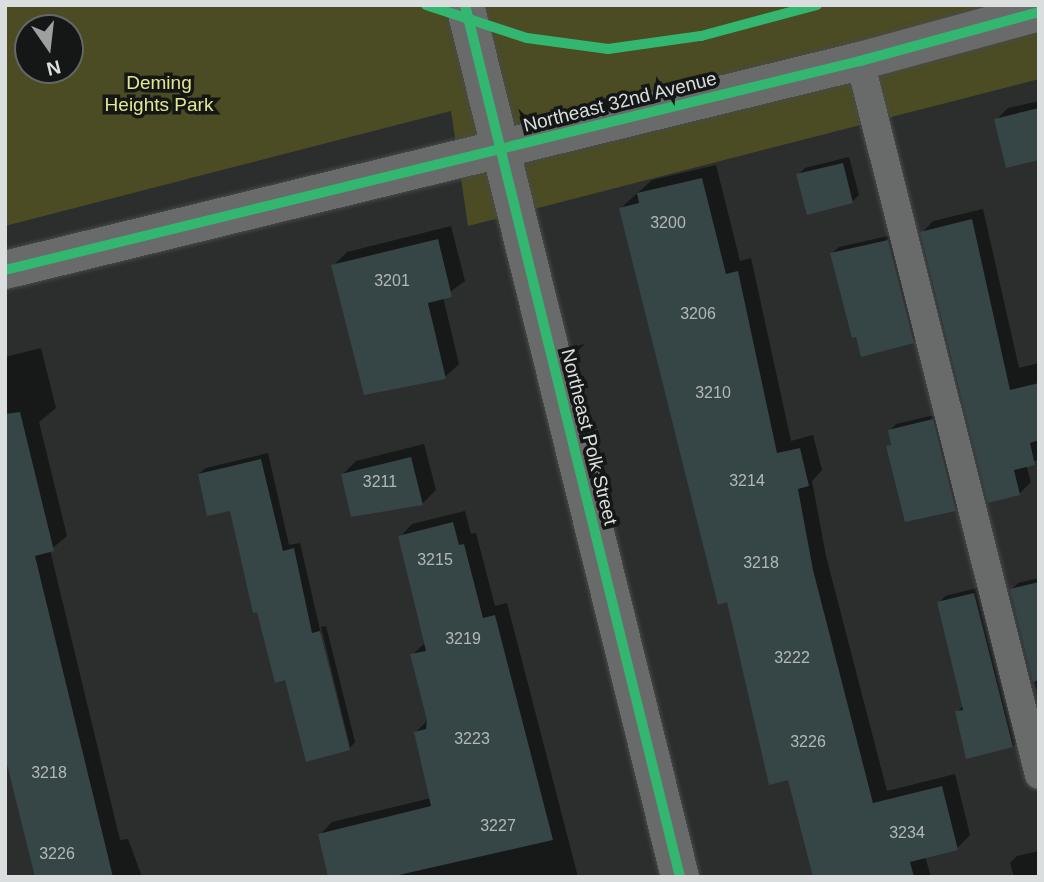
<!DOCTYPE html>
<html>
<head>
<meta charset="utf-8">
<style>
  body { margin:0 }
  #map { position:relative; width:1044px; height:882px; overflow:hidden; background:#2b2e2d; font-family:Arial,sans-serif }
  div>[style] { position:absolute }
  .green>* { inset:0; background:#4b4c23 }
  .shadow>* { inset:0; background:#0007 }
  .building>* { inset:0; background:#364546 }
  .roads { filter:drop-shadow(0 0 2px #484b4a) drop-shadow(0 0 2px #484b4a) }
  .service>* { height:28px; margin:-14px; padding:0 14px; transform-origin:14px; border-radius:14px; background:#696b6b }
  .minor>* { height:38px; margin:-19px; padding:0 19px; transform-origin:19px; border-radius:19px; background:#696b6b }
  .cycleway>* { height:10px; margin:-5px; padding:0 5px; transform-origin:5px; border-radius:5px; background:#33b770 }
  span { translate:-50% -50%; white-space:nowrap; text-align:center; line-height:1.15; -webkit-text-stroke:7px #141716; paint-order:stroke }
  .number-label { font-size:16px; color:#b2b8b8 }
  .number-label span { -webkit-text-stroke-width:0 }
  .park-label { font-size:19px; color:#e4e78e }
  .street-label { font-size:19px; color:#dbdede }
  .frame { position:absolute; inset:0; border:7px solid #dbdede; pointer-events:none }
  .north { position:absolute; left:14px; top:14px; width:70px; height:70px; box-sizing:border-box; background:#141716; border:2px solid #646766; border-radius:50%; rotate:166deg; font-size:19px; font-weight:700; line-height:28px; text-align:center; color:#dbdede }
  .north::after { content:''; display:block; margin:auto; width:24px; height:32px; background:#9da0a0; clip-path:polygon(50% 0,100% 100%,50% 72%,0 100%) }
</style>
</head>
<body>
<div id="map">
  <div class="green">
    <i style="clip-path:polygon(evenodd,5px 5px,1039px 5px,1039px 79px,468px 226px,451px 111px,5px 226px,5px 5px,28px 28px,70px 28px,70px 70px,28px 70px,28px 28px)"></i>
  </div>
  <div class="shadow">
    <i style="clip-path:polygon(1039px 101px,1039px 158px,996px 120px,1008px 108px)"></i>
    <i style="clip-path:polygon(849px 157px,859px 195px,852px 202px,798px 175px,805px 168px)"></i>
    <i style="clip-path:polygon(716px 165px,740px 261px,751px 258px,791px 441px,813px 435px,822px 470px,812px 481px,826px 556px,887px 791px,955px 774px,970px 835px,957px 848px,925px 856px,931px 877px,814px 877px,790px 778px,729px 600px,621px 208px,652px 180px)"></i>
    <i style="clip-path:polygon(983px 209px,1019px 368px,1039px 363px,1039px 459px,1026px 465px,1031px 482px,1019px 494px,922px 233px,933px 221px)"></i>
    <i style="clip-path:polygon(451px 226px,465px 281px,443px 297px,459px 364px,445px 377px,333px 266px,347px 252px)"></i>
    <i style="clip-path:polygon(892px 235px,919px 335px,913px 342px,832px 253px,839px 247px)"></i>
    <i style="clip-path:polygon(41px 348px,56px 408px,39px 422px,67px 536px,50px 550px,120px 840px,128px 839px,142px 877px,37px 877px,5px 736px,5px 357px)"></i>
    <i style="clip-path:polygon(939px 414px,962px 503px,955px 510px,888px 447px,893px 442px,890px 430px,896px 424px)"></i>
    <i style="clip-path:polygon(424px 444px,436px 490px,422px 504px,342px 475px,356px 461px)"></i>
    <i style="clip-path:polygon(268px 453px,289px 545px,300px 543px,347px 747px,350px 747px,321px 627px,326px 626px,355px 742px,349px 749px,307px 760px,287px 678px,276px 681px,258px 610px,254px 610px,231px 509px,209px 514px,199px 474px,206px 468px)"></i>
    <i style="clip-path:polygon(465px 511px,471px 534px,476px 533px,495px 606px,507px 603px,578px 877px,330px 877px,320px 835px,332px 822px,431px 798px,416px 732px,429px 719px,412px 655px,425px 643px,400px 537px,412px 524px)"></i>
    <i style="clip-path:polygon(1039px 578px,1039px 698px,1011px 590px,1018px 583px)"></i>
    <i style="clip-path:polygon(981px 587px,1021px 739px,1014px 746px,967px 757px,957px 712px,964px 705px,939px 603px,945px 596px)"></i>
    <i style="clip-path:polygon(1039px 851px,1039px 877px,1014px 877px,1010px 863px,1017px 856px)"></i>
  </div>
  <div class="building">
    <i style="clip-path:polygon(1039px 108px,1039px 160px,1006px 168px,994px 119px)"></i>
    <i style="clip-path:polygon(843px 163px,853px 203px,807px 215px,796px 174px)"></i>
    <i style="clip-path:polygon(702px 178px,726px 274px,738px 271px,777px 453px,800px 448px,809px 486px,798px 489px,813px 570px,873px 803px,942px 786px,958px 850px,910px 862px,914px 877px,813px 877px,788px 780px,769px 785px,727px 602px,718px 605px,619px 208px,639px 203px,637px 193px)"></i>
    <i style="clip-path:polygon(972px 219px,1010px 390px,1039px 383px,1039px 440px,1030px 443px,1035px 465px,1014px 470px,1020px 495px,988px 503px,920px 232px)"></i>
    <i style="clip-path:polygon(438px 239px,452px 297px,428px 303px,446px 379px,364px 395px,331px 265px)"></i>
    <i style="clip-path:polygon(888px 240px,914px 343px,861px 357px,856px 337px,852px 338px,830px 253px)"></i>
    <i style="clip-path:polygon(20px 412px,54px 551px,35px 556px,113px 877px,35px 877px,5px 756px,5px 414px)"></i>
    <i style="clip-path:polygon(933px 419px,956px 511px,905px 522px,886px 446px,891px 445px,888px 430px)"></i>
    <i style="clip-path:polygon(411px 457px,423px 505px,351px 517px,341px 474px)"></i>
    <i style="clip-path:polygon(261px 459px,283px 551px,294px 548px,312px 633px,320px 631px,350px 750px,306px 762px,285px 680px,275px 683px,257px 612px,253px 613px,230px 511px,207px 516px,198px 474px)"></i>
    <i style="clip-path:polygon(453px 522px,459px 545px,464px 544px,483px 618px,495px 615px,553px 840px,390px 877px,328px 877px,318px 834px,431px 806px,414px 732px,426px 729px,427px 720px,410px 654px,426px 651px,398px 536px)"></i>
    <i style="clip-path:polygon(1039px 582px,1039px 680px,1033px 682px,1010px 589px)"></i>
    <i style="clip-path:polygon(974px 593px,1013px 747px,966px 759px,955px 711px,963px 710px,937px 602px)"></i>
  </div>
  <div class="roads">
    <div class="service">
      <i style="left:860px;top:61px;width:736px;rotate:75.93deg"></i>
    </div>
    <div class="minor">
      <i style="left:465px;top:5px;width:898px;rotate:76.15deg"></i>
      <i style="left:5px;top:270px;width:880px;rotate:-13.74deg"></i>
      <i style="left:860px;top:61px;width:186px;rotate:-15.3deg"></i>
    </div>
  </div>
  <div class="cycleway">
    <i style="left:426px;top:5px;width:106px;rotate:18.1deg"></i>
    <i style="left:527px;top:38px;width:82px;rotate:7.7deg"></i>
    <i style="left:608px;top:49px;width:94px;rotate:-8deg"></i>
    <i style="left:701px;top:36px;width:120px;rotate:-15deg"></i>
    <i style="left:465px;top:5px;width:898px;rotate:76.15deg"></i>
    <i style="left:5px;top:270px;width:880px;rotate:-13.74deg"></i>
    <i style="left:860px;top:61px;width:186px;rotate:-15.3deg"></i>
  </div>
  <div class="number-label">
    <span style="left:668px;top:223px">3200</span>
    <span style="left:392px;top:281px">3201</span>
    <span style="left:698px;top:314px">3206</span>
    <span style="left:713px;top:393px">3210</span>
    <span style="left:747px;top:481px">3214</span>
    <span style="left:380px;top:482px">3211</span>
    <span style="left:435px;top:560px">3215</span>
    <span style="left:761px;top:563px">3218</span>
    <span style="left:463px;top:639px">3219</span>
    <span style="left:792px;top:658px">3222</span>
    <span style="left:472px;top:739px">3223</span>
    <span style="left:808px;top:742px">3226</span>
    <span style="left:49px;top:773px">3218</span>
    <span style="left:498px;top:826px">3227</span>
    <span style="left:907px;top:833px">3234</span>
    <span style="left:57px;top:854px">3226</span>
  </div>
  <div class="park-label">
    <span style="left:159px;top:94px">Deming<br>Heights Park</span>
  </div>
  <div class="street-label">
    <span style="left:620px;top:102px;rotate:-14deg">Northeast 32nd Avenue</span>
    <span style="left:589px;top:437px;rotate:76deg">Northeast Polk Street</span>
  </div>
  <div class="frame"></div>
  <div class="north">N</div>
</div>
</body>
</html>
